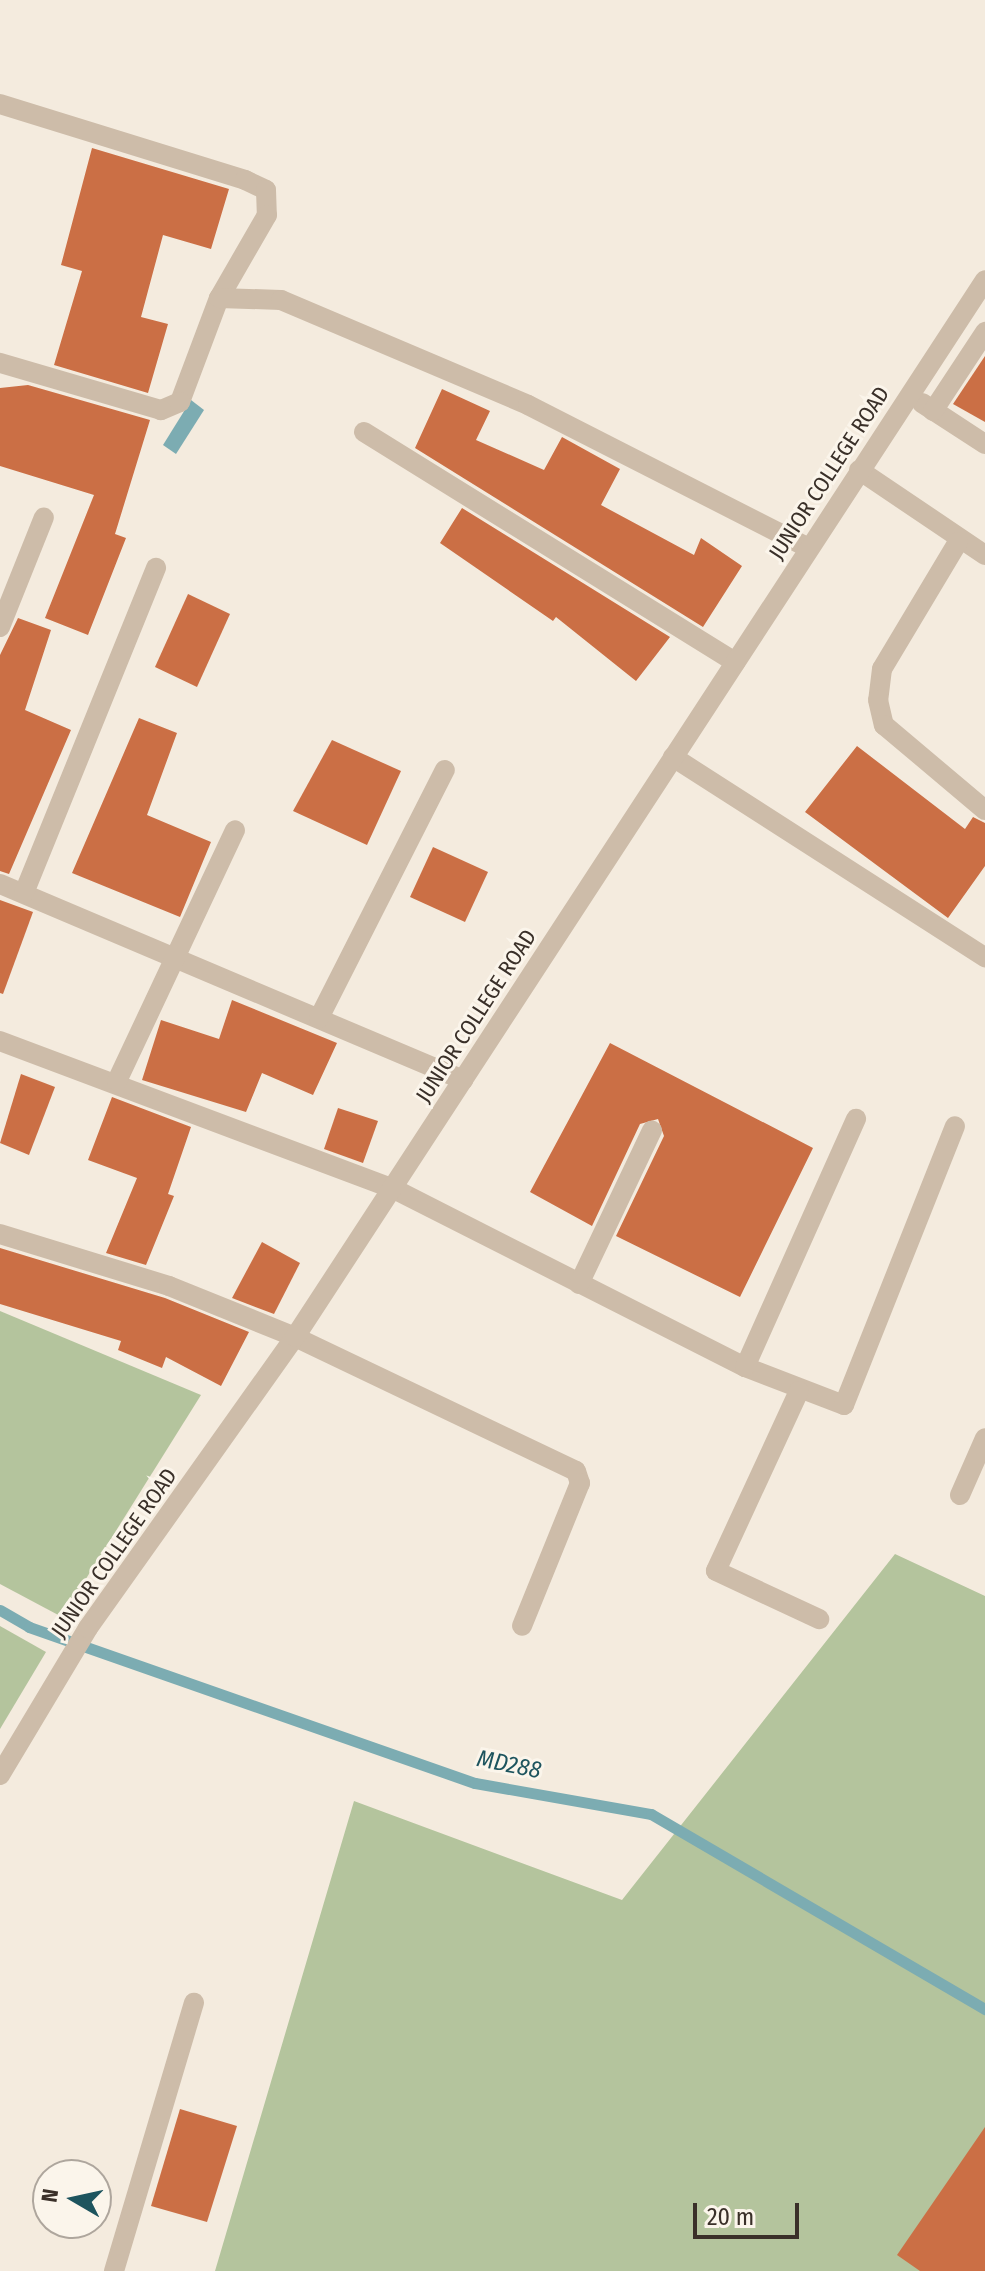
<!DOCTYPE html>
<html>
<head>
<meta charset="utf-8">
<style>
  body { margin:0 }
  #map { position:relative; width:985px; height:2271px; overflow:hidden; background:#f4ebde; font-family:"Fira Sans Condensed",sans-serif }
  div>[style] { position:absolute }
  .green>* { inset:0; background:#b4c49d }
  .water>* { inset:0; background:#7cacb2 }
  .stream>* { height:11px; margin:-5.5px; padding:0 5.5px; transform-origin:5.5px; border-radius:5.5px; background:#7cacb2 }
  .building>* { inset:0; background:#cb6f45 }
  .minor>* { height:20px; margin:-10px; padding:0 10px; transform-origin:10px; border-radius:10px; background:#cdbca9 }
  span { translate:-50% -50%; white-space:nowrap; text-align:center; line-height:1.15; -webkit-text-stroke:6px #fbf5eb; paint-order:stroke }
  .street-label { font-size:22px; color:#3a3029 }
  .water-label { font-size:24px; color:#1d545e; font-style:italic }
  .north { position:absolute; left:32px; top:2159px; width:80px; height:80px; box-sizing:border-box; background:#fbf5eb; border:2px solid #aea69d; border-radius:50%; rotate:279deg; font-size:22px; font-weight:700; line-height:32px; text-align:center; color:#3a3029 }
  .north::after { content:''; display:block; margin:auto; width:28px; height:36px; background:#1d545e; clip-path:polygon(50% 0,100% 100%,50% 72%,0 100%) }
  .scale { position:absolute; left:693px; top:2203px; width:106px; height:36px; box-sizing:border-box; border:4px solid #3a3029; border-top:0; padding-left:10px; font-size:24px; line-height:28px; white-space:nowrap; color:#3a3029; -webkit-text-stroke:6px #fbf5eb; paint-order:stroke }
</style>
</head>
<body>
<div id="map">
  <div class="green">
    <i style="clip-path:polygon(0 1311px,201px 1395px,62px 1617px,0 1584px)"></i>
    <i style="clip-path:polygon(895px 1554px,985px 1596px,985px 2271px,215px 2271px,354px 1801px,622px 1900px)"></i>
    <i style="clip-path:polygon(0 1626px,46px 1652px,0 1729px)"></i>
  </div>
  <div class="water">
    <i style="clip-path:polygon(191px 400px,204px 410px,176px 454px,163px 445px)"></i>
  </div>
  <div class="stream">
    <i style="left:0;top:1610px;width:34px;rotate:30deg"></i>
    <i style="left:29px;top:1627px;width:472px;rotate:19.3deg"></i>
    <i style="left:475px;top:1783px;width:179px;rotate:10deg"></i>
    <i style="left:651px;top:1814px;width:387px;rotate:30.3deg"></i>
  </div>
  <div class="building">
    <i style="clip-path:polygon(92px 148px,229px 189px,211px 249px,163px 235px,141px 317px,168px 324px,148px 393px,54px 365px,82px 271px,61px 265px)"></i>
    <i style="clip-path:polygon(985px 356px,985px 422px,953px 404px)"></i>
    <i style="clip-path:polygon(28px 385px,150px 420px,115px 534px,126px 538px,88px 635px,45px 618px,94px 495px,0 466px,0 388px)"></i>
    <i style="clip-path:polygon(442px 389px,490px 411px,476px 440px,544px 470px,562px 437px,620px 469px,601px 505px,694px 555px,701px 538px,742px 566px,703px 627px,415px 448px)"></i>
    <i style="clip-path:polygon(462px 508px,670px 637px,636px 681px,556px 617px,553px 621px,440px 543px)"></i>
    <i style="clip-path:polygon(188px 594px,230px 614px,197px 687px,155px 667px)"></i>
    <i style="clip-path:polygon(18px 618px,51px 630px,25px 710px,71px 730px,9px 874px,0 871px,0 655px)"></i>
    <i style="clip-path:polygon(139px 718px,177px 733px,147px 815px,211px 842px,180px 917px,72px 873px)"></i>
    <i style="clip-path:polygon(332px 740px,401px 771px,367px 845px,293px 811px)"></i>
    <i style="clip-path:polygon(857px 746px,965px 829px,973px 817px,985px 823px,985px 866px,948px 918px,805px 812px)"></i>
    <i style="clip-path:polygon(433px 847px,488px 872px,465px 922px,410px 897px)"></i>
    <i style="clip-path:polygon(0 900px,33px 912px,3px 994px,0 993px)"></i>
    <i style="clip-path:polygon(232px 1000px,337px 1043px,313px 1095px,262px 1073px,246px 1112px,142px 1080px,161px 1020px,219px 1039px)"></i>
    <i style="clip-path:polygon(610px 1043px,813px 1148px,740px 1297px,616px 1236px,664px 1136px,658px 1119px,640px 1124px,592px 1226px,530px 1192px)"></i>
    <i style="clip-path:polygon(21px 1074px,55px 1087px,29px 1155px,0 1143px)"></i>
    <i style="clip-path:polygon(112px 1097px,191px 1127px,168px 1194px,174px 1196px,146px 1265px,106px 1253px,137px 1178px,88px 1160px)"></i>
    <i style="clip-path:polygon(338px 1108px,378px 1121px,363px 1163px,324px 1149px)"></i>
    <i style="clip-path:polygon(262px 1242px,300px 1263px,274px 1314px,232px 1298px)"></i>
    <i style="clip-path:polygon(0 1248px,165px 1298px,249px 1332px,221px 1386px,166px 1357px,162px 1368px,118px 1350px,121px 1341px,0 1304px)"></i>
    <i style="clip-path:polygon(180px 2109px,237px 2126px,207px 2222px,151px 2206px)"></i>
    <i style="clip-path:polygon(985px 2127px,985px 2271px,920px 2271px,897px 2255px)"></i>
  </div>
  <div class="minor">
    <i style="left:0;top:104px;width:257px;rotate:17.2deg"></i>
    <i style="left:245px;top:180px;width:23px;rotate:25deg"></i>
    <i style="left:266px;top:190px;width:25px;rotate:88deg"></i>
    <i style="left:267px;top:215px;width:96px;rotate:120deg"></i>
    <i style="left:219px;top:298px;width:111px;rotate:110.6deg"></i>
    <i style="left:180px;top:402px;width:21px;rotate:157deg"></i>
    <i style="left:161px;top:410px;width:168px;rotate:-163.7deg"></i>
    <i style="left:219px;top:298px;width:62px;rotate:1.8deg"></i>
    <i style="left:281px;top:300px;width:268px;rotate:23deg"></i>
    <i style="left:528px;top:405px;width:315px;rotate:27deg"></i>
    <i style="left:922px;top:403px;width:75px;rotate:33.1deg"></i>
    <i style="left:933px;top:411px;width:95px;rotate:-56.6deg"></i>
    <i style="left:364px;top:432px;width:437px;rotate:31.8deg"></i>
    <i style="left:859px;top:470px;width:152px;rotate:34deg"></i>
    <i style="left:958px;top:542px;width:148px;rotate:120.9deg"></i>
    <i style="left:882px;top:669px;width:31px;rotate:97deg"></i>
    <i style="left:878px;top:700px;width:26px;rotate:77deg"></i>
    <i style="left:884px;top:725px;width:132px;rotate:40.1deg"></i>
    <i style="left:0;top:627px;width:118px;rotate:-68.2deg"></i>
    <i style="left:673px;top:757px;width:371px;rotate:32.7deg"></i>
    <i style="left:0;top:884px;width:503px;rotate:22.94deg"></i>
    <i style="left:24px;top:893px;width:351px;rotate:-67.9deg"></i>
    <i style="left:319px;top:1018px;width:278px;rotate:-63.1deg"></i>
    <i style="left:0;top:1041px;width:419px;rotate:20.6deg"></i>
    <i style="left:392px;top:1188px;width:396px;rotate:26.9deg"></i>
    <i style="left:745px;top:1367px;width:106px;rotate:21deg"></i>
    <i style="left:844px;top:1405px;width:300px;rotate:-68.3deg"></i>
    <i style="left:117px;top:1081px;width:277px;rotate:-64.8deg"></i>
    <i style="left:0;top:1234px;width:177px;rotate:17.1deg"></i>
    <i style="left:169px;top:1286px;width:136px;rotate:22deg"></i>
    <i style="left:295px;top:1337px;width:311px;rotate:25.5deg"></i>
    <i style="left:576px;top:1471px;width:13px;rotate:72deg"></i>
    <i style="left:580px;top:1483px;width:154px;rotate:112.1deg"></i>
    <i style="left:579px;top:1284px;width:170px;rotate:-64.6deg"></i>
    <i style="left:745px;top:1367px;width:272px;rotate:-65.9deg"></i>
    <i style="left:799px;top:1391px;width:198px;rotate:114.8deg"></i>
    <i style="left:716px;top:1571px;width:114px;rotate:25deg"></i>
    <i style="left:960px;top:1495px;width:62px;rotate:-66.3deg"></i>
    <i style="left:0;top:1775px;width:171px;rotate:-59.1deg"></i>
    <i style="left:88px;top:1628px;width:357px;rotate:-54.6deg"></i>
    <i style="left:295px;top:1337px;width:1262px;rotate:-56.86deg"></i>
    <i style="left:114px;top:2271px;width:280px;rotate:-73.4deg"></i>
  </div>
  <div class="street-label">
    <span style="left:829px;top:473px;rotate:-57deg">JUNIOR COLLEGE ROAD</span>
    <span style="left:476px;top:1016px;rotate:-57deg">JUNIOR COLLEGE ROAD</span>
    <span style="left:114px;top:1553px;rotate:-55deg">JUNIOR COLLEGE ROAD</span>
  </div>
  <div class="water-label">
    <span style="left:509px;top:1765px;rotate:11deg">MD288</span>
  </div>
  <div class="north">N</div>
  <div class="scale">20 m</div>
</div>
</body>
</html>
